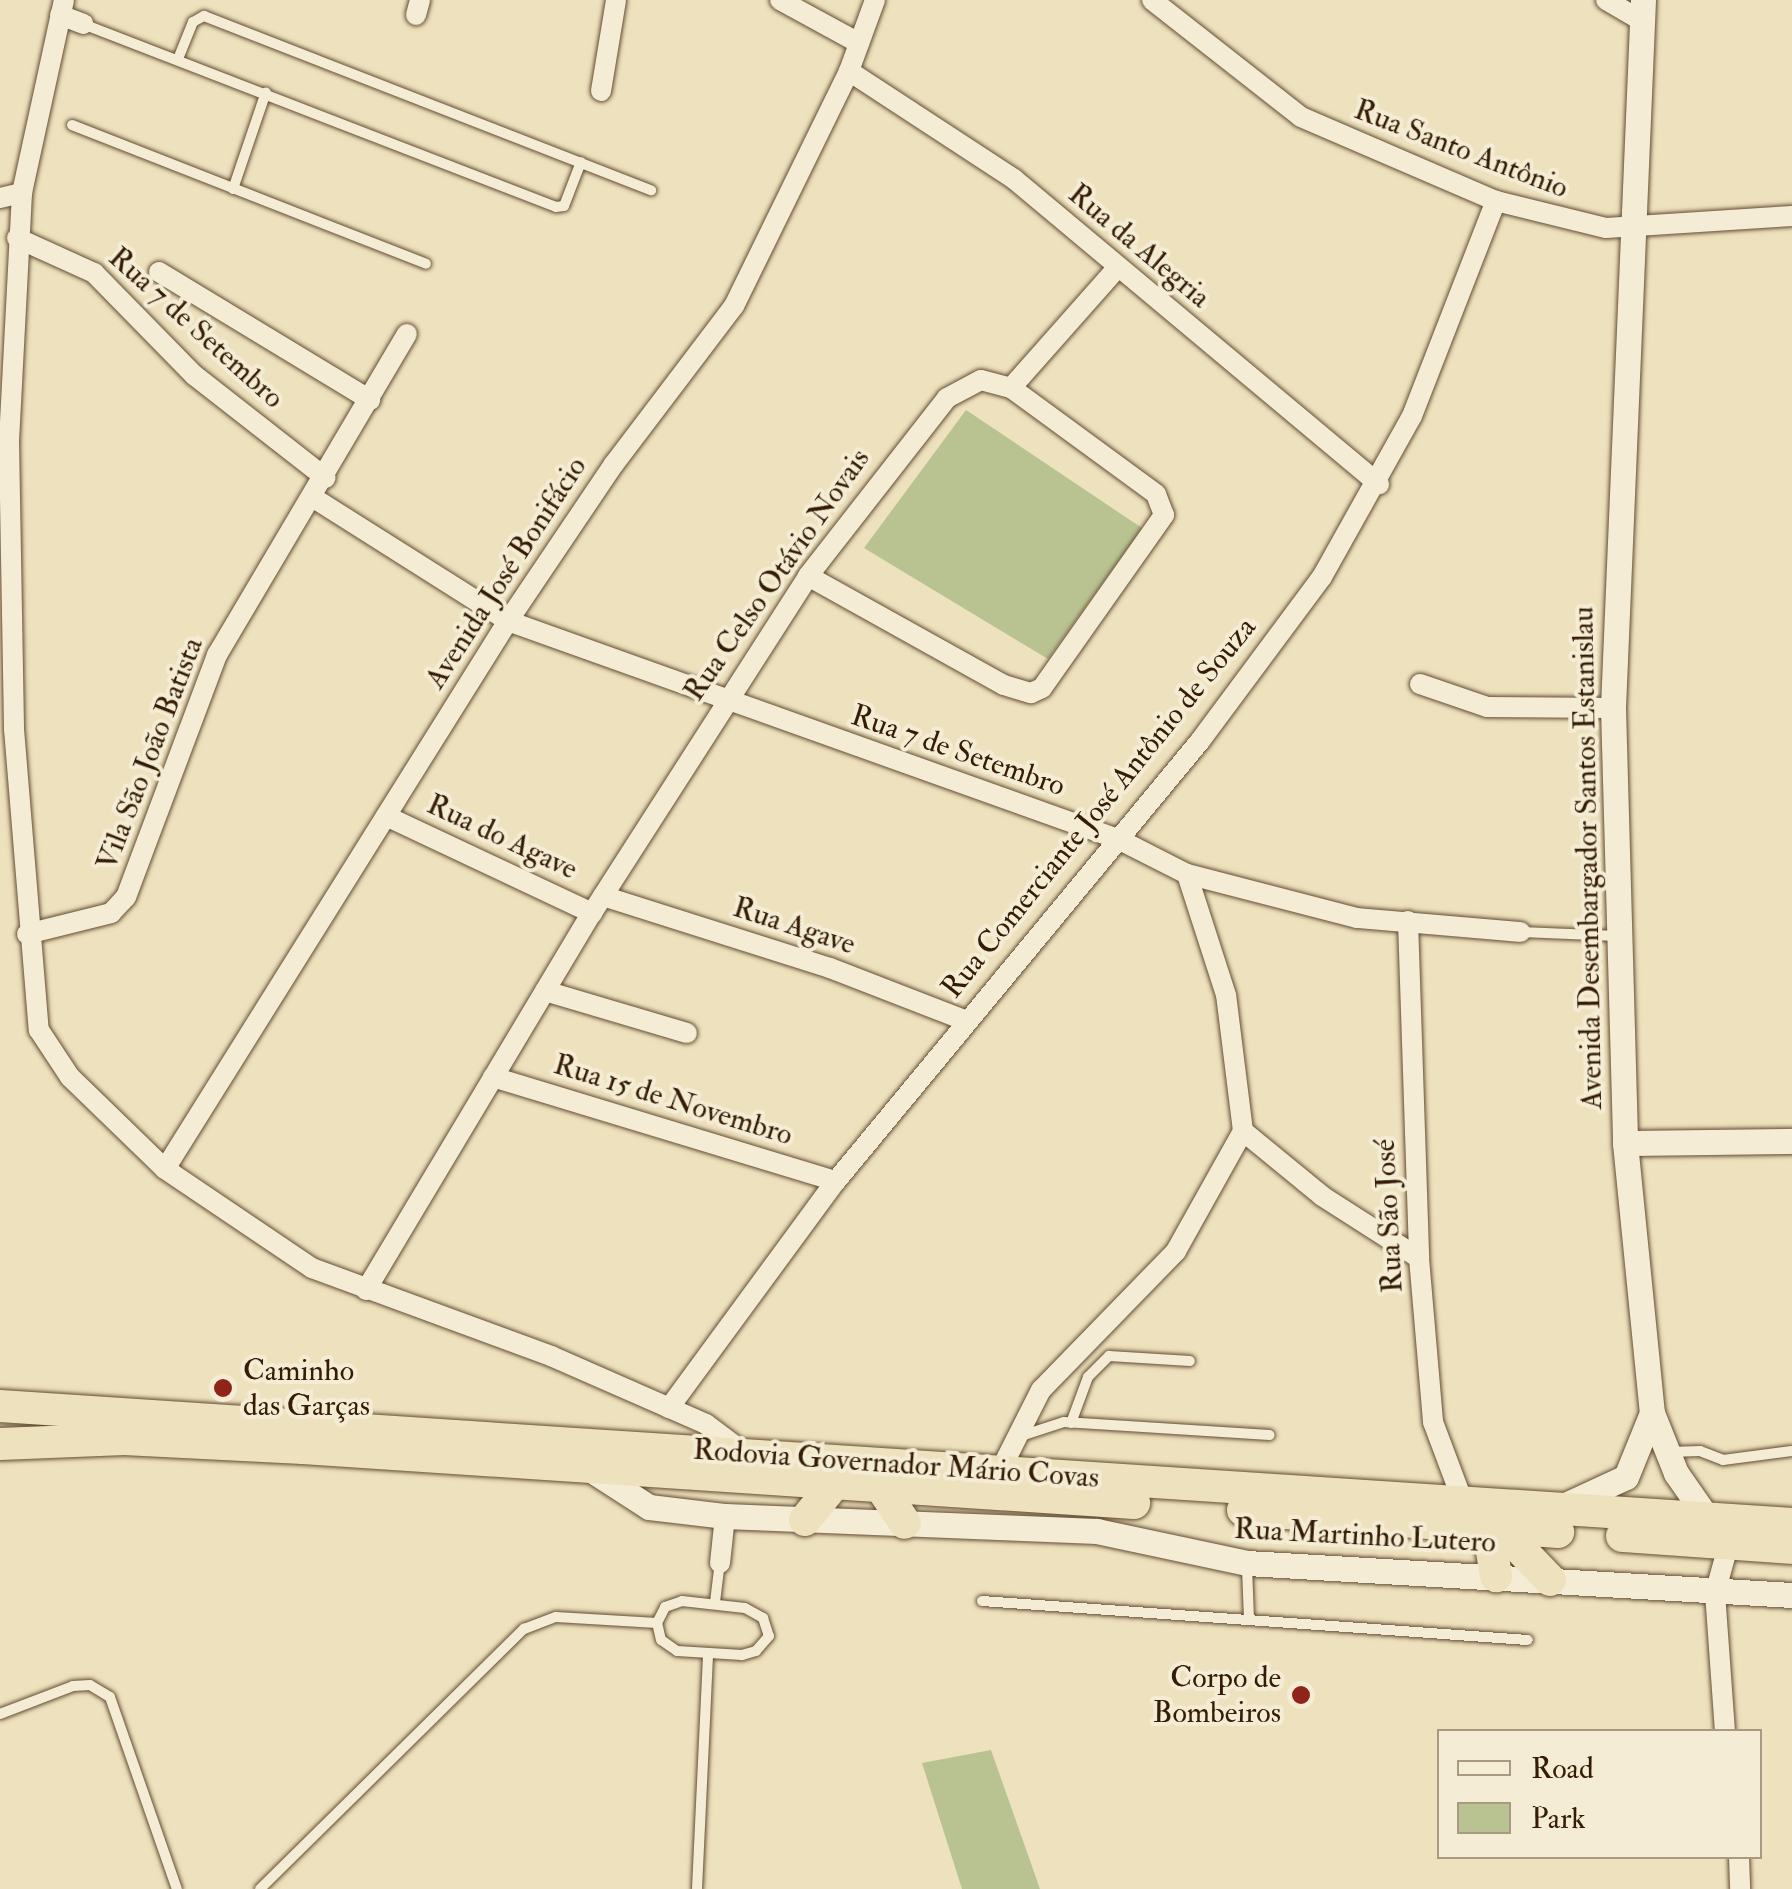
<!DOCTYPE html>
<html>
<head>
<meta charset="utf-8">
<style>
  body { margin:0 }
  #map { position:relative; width:1792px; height:1889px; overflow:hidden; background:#eee1bd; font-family:"IM FELL Double Pica",serif }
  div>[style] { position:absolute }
  .green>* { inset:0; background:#b9c391 }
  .roads { filter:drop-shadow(0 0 2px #634d33) drop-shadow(0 0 2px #634d33) }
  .service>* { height:10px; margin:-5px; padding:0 5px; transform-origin:5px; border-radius:5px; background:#f4ecd4 }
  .minor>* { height:20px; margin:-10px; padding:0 10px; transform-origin:10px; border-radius:10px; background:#f4ecd4 }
  .tertiary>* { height:25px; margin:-12.5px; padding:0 12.5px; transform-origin:12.5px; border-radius:12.5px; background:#f4ecd4 }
  .trunk>* { height:32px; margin:-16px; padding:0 16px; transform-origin:16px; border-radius:16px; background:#eee1bd }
  .dots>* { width:28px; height:28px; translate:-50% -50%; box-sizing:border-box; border:5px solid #f4ecd4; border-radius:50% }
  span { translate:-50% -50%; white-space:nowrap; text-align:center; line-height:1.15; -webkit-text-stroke:8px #f4ecd4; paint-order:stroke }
  .street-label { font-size:30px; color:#351c05 }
  .poi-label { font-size:30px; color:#351c05 }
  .left { translate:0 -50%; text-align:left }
  .right { translate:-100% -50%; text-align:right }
  .legend { position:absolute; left:1437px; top:1729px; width:325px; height:130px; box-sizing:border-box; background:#f4ecd4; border:2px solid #a89981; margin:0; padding:12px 18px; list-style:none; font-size:30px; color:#351c05 }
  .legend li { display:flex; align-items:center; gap:20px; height:50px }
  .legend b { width:50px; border:2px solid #a89981 }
</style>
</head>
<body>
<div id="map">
  <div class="green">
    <i style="clip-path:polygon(966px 410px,1142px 528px,1048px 659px,864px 548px)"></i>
    <i style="clip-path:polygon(991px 1750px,1040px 1889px,962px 1889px,922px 1763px)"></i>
  </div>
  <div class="roads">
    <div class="service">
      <i style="left:83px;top:24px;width:507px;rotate:21.15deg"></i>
      <i style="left:556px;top:207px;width:8px;rotate:-7deg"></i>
      <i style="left:564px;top:206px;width:47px;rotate:-68.9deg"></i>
      <i style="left:178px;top:59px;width:40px;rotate:-68deg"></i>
      <i style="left:193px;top:22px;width:13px;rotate:-29deg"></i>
      <i style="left:204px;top:16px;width:480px;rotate:21.3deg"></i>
      <i style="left:72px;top:125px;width:380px;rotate:21.4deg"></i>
      <i style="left:233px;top:189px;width:102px;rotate:-71.2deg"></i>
      <i style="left:1520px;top:932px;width:99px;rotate:2.3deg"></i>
      <i style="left:1071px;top:1423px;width:49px;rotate:-69.7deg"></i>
      <i style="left:1088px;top:1377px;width:30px;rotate:-45deg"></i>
      <i style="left:1109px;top:1356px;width:81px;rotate:3.5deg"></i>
      <i style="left:1021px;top:1436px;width:45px;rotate:-18deg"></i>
      <i style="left:1064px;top:1422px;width:206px;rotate:3.6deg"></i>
      <i style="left:1669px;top:1452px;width:31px;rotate:-2deg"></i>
      <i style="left:1700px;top:1451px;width:25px;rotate:21deg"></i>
      <i style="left:1723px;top:1460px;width:69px;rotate:-7.5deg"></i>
      <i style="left:1247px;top:1567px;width:53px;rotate:87.8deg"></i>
      <i style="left:682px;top:1601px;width:63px;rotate:6.3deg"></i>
      <i style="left:745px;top:1608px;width:21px;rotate:29deg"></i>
      <i style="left:763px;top:1618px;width:19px;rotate:72deg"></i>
      <i style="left:769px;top:1636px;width:20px;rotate:131deg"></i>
      <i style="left:756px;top:1651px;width:15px;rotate:164deg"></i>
      <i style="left:742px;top:1655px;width:65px;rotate:-176.5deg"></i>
      <i style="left:677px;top:1651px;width:19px;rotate:-145deg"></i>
      <i style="left:661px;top:1640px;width:17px;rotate:-103deg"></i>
      <i style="left:657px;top:1623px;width:18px;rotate:-63deg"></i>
      <i style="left:665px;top:1607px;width:18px;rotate:-19deg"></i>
      <i style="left:982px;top:1601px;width:547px;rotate:4.09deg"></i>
      <i style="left:715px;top:1602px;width:39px;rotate:-83deg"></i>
      <i style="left:0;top:1714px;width:78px;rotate:-21deg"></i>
      <i style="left:73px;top:1686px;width:17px;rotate:-3deg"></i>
      <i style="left:90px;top:1685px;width:23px;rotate:31deg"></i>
      <i style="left:110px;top:1697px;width:203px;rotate:70.8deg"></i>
      <i style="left:260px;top:1889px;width:371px;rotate:-44.6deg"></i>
      <i style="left:524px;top:1629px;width:34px;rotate:-21deg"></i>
      <i style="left:556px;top:1617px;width:101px;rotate:3.4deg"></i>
      <i style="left:697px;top:1889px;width:233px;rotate:-87.3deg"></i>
    </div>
    <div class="minor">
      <i style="left:64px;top:0;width:198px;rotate:102.3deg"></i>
      <i style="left:22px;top:193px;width:248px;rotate:93deg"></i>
      <i style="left:9px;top:441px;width:288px;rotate:89deg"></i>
      <i style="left:14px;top:729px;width:302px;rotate:85.3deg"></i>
      <i style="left:39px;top:1030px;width:56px;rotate:56.6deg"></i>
      <i style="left:70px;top:1077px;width:132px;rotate:44.1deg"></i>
      <i style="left:165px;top:1169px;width:177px;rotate:34deg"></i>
      <i style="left:312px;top:1268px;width:255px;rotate:20.2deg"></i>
      <i style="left:551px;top:1356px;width:169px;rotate:23.7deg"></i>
      <i style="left:706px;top:1424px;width:50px;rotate:36.9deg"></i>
      <i style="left:780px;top:0;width:90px;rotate:28.6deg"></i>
      <i style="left:1152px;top:0;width:189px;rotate:38.1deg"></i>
      <i style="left:1301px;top:117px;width:212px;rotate:23.3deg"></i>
      <i style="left:1496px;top:201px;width:113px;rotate:13.8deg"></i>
      <i style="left:1606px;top:228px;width:186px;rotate:-3.7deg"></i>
      <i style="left:1606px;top:0;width:42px;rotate:30.3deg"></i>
      <i style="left:60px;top:15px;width:25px;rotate:21deg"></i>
      <i style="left:416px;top:15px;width:16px;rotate:-75deg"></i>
      <i style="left:849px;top:71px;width:197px;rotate:33.2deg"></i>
      <i style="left:1014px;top:179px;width:476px;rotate:39.9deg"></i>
      <i style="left:601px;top:91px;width:92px;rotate:-80.6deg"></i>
      <i style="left:0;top:198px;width:23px;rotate:-13deg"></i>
      <i style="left:17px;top:238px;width:85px;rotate:24.4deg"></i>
      <i style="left:94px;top:273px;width:143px;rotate:45.6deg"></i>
      <i style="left:194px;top:375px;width:167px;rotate:38deg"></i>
      <i style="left:159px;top:272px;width:247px;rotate:31.2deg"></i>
      <i style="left:312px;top:497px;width:232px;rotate:32.3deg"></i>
      <i style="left:508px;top:621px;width:648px;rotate:19.67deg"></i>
      <i style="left:1118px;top:839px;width:77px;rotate:26.9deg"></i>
      <i style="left:1187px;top:874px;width:176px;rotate:14.5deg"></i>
      <i style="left:1357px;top:918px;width:164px;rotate:4.9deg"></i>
      <i style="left:808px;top:576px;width:224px;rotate:29.1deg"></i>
      <i style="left:1004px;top:685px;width:28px;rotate:17deg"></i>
      <i style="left:1031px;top:693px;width:12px;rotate:-24deg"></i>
      <i style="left:1042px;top:688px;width:212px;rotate:-54.8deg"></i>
      <i style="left:1164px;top:515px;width:22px;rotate:-111deg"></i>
      <i style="left:1156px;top:494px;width:180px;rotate:-143.8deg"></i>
      <i style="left:1420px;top:684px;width:71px;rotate:18.9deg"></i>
      <i style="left:1487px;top:707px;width:126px;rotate:0.5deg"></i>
      <i style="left:386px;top:816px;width:228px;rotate:25.2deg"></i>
      <i style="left:603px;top:896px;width:238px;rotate:17.6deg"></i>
      <i style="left:830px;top:968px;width:144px;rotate:21.2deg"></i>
      <i style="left:1408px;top:921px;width:337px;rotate:88.1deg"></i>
      <i style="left:1419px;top:1258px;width:165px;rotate:85.1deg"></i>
      <i style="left:1433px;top:1422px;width:85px;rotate:69.4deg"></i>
      <i style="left:27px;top:934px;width:87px;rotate:-14deg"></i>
      <i style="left:111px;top:913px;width:22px;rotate:-47deg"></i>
      <i style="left:126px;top:897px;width:259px;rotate:-69.4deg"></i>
      <i style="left:217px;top:655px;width:373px;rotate:-59.4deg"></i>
      <i style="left:545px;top:991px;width:148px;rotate:16.5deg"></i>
      <i style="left:493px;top:1077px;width:358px;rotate:16.9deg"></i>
      <i style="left:1243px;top:1131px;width:102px;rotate:39.4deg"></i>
      <i style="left:1322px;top:1196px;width:115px;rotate:32.6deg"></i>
      <i style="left:165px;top:1169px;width:646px;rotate:-57.96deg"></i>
      <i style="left:508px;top:621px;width:189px;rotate:-56deg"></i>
      <i style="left:614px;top:464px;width:198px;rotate:-52.8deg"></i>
      <i style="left:734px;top:306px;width:262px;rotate:-63.9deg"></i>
      <i style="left:849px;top:71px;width:76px;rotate:-69.9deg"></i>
      <i style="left:366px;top:1290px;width:440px;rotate:-59.1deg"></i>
      <i style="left:592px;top:913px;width:400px;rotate:-57.3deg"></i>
      <i style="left:808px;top:576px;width:226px;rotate:-52deg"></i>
      <i style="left:947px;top:398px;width:38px;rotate:-28deg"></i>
      <i style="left:981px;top:380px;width:31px;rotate:15deg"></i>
      <i style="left:1011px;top:388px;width:160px;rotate:-48.5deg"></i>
      <i style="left:669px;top:1408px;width:282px;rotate:-53.7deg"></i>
      <i style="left:836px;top:1181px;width:571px;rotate:-50.4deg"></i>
      <i style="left:1200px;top:741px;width:204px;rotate:-53.4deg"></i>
      <i style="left:1322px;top:577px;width:184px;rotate:-60.8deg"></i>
      <i style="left:1412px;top:416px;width:231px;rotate:-68.7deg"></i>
      <i style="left:1000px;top:1471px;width:91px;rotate:-63.2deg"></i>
      <i style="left:1041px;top:1390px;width:194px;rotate:-45.8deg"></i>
      <i style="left:1176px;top:1251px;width:137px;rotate:-60.8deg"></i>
      <i style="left:1243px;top:1131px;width:137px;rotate:-97.1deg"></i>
      <i style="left:1226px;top:995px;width:127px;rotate:-107.9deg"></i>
      <i style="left:720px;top:1563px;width:47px;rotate:-83.9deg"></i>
      <i style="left:1725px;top:1732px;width:139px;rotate:-94.1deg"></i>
      <i style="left:1715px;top:1593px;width:52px;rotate:-74.4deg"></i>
      <i style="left:1739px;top:1856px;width:33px;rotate:88deg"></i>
    </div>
    <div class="tertiary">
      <i style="left:1643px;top:0;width:709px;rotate:92.43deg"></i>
      <i style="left:1613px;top:708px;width:435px;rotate:88.4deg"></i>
      <i style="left:1625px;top:1143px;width:271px;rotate:84.3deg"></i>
      <i style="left:1652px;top:1413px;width:65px;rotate:68.2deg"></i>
      <i style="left:1676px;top:1473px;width:56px;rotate:55.2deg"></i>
      <i style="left:1625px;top:1143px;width:167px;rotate:-0.7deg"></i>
      <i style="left:590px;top:1469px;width:70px;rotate:32.8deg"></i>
      <i style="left:649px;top:1507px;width:77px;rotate:6.8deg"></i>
      <i style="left:725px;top:1516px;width:372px;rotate:2.3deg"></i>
      <i style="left:1097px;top:1531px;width:153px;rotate:12deg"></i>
      <i style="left:1247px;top:1563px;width:546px;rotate:3.36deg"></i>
      <i style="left:1563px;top:1506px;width:69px;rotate:-24.7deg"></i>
      <i style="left:1626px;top:1477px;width:69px;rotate:-67.9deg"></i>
    </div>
    <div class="trunk">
      <i style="left:0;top:1406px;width:1796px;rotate:3.77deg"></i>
      <i style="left:0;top:1444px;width:124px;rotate:-2.3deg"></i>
      <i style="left:124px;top:1439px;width:179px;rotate:2.9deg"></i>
      <i style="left:303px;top:1448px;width:833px;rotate:3.79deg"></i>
      <i style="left:881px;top:1487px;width:43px;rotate:56.3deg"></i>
      <i style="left:1243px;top:1510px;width:316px;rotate:4deg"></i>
      <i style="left:805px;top:1520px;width:48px;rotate:-51deg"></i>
      <i style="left:1488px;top:1527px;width:50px;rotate:80.7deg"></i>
      <i style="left:1500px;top:1528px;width:72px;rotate:46.1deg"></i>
      <i style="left:1622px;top:1536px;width:170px;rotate:4deg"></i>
    </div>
  </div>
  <div class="dots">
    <i style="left:223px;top:1388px;background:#8f2418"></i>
    <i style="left:1301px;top:1695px;background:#8f2418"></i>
  </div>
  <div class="street-label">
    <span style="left:1461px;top:149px;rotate:21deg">Rua Santo Antônio</span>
    <span style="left:1139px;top:246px;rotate:40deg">Rua da Alegria</span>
    <span style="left:196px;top:328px;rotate:42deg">Rua 7 de Setembro</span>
    <span style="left:506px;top:573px;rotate:-57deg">Avenida José Bonifácio</span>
    <span style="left:777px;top:575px;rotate:-55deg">Rua Celso Otávio Novais</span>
    <span style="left:958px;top:751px;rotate:19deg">Rua 7 de Setembro</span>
    <span style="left:150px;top:754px;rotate:-69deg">Vila São João Batista</span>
    <span style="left:1099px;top:808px;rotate:-51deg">Rua Comerciante José Antônio de Souza</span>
    <span style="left:502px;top:837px;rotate:25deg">Rua do Agave</span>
    <span style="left:1588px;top:858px;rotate:-91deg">Avenida Desembargador Santos Estanislau</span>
    <span style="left:794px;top:926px;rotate:18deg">Rua Agave</span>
    <span style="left:673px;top:1100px;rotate:17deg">Rua 15 de Novembro</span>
    <span style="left:1389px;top:1216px;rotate:-93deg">Rua São José</span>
    <span style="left:896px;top:1464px;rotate:4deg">Rodovia Governador Mário Covas</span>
    <span style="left:1365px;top:1536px;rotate:3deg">Rua Martinho Lutero</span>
  </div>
  <div class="poi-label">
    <span class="left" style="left:243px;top:1388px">Caminho<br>das Garças</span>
    <span class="right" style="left:1281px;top:1695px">Corpo de<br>Bombeiros</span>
  </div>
  <ul class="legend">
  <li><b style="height:12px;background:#f4ecd4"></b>Road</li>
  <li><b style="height:28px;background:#b9c391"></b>Park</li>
  </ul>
</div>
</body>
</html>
